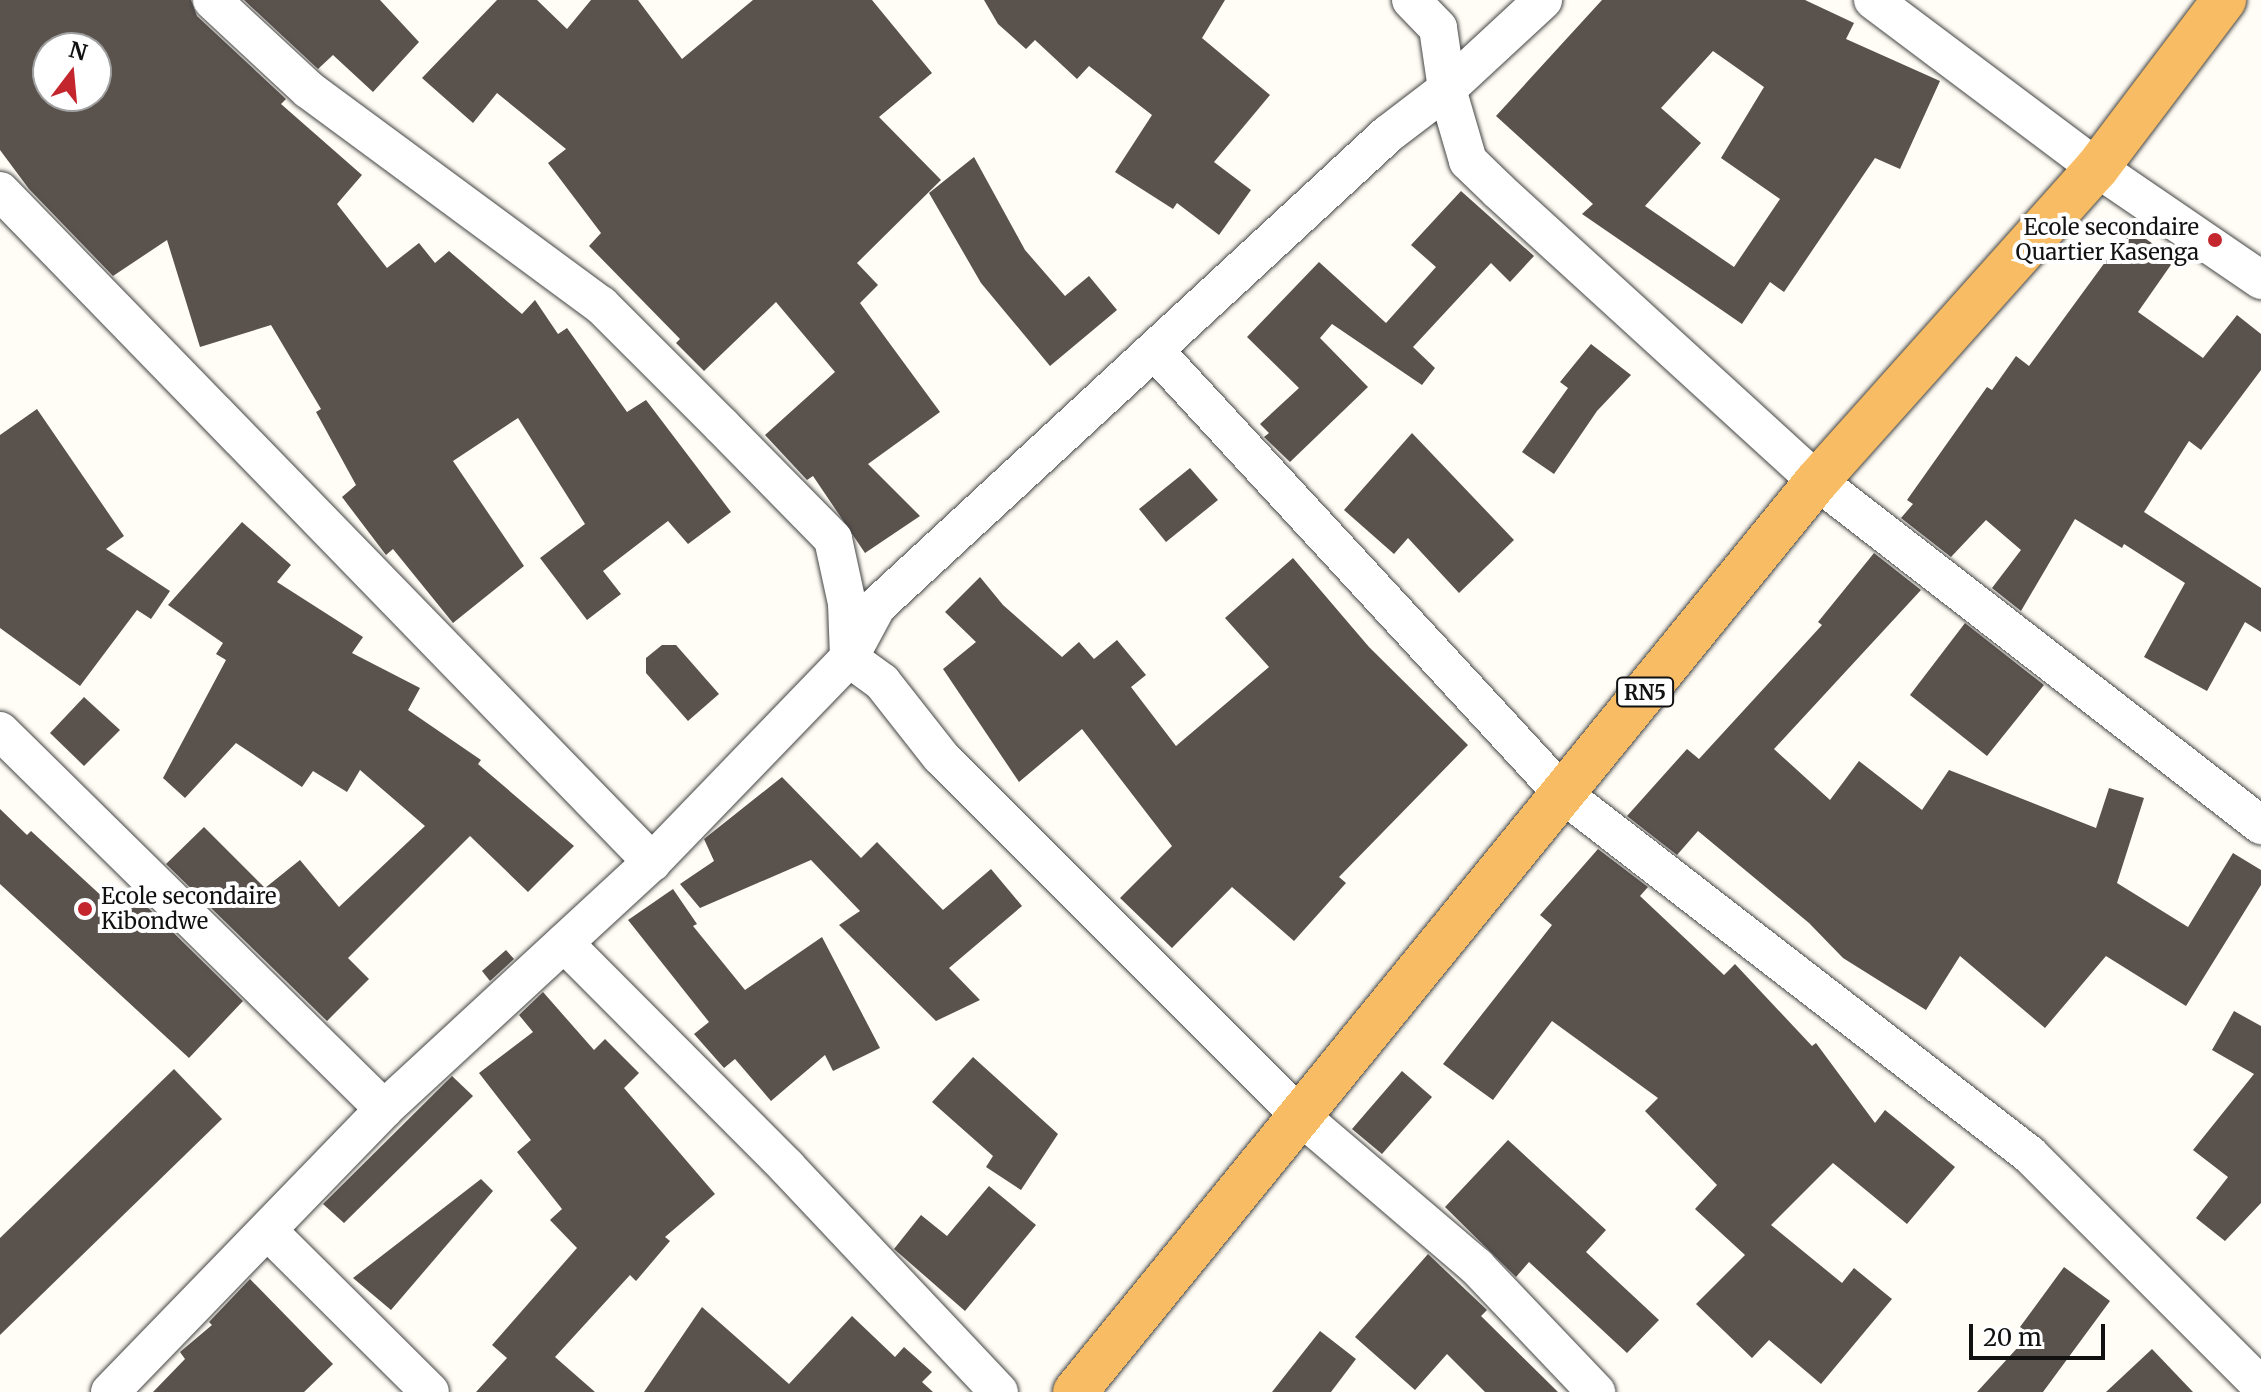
<!DOCTYPE html>
<html>
<head>
<meta charset="utf-8">
<style>
  body { margin:0 }
  #map { position:relative; width:2261px; height:1392px; overflow:hidden; background:#fffdf5; font-family:Merriweather,serif }
  div>[style] { position:absolute }
  .building>* { inset:0; background:#5a524d }
  .roads { filter:drop-shadow(0 0 2px #444) drop-shadow(0 0 2px #444) }
  .minor>* { height:38px; margin:-19px; padding:0 19px; transform-origin:19px; border-radius:19px; background:#fff }
  .trunk>* { height:44px; margin:-22px; padding:0 22px; transform-origin:22px; border-radius:22px; background:#f7bc64 }
  .dots>* { width:22px; height:22px; translate:-50% -50%; box-sizing:border-box; border:4px solid #fff; border-radius:50% }
  span { translate:-50% -50%; white-space:nowrap; text-align:center; line-height:1.15; -webkit-text-stroke:8px #fff; paint-order:stroke }
  .shield-label span { padding:2px 6px; background:#fff; border:2px solid; border-radius:6px; -webkit-text-stroke-width:0 }
  .shield-label { font-size:20px; color:#111; font-weight:700 }
  .poi-label { font-size:22px; color:#111 }
  .right { translate:-100% -50%; text-align:right }
  .left { translate:0 -50%; text-align:left }
  .north { position:absolute; left:32px; top:32px; width:80px; height:80px; box-sizing:border-box; background:#fff; border:2px solid #a0a0a0; border-radius:50%; rotate:16deg; font-size:22px; font-weight:700; line-height:32px; text-align:center; color:#111 }
  .north::after { content:''; display:block; margin:auto; width:28px; height:36px; background:#c4262e; clip-path:polygon(50% 0,100% 100%,50% 72%,0 100%) }
  .scale { position:absolute; left:1969px; top:1324px; width:136px; height:36px; box-sizing:border-box; border:4px solid #111; border-top:0; padding-left:10px; font-size:24px; line-height:28px; white-space:nowrap; color:#111; -webkit-text-stroke:6px #fff; paint-order:stroke }
</style>
</head>
<body>
<div id="map">
  <div class="building">
    <i style="clip-path:polygon(evenodd,0 0,191px 0,197px 16px,286px 99px,281px 104px,362px 175px,337px 204px,387px 268px,419px 243px,435px 263px,449px 251px,522px 314px,535px 300px,558px 334px,567px 328px,627px 412px,646px 400px,731px 512px,688px 544px,668px 521px,603px 571px,621px 594px,587px 620px,540px 558px,585px 524px,518px 418px,453px 461px,524px 566px,453px 623px,393px 549px,386px 555px,342px 497px,356px 485px,316px 412px,321px 409px,271px 325px,200px 347px,167px 240px,113px 276px,29px 189px,0 150px,0 0,48px 48px,96px 48px,96px 96px,48px 96px,48px 48px)"></i>
    <i style="clip-path:polygon(244px 0,380px 0,419px 42px,373px 92px,333px 55px,318px 69px)"></i>
    <i style="clip-path:polygon(497px 0,537px 0,567px 29px,591px 0,638px 0,682px 59px,753px 0,872px 0,932px 73px,879px 117px,941px 180px,857px 263px,878px 285px,860px 303px,940px 412px,868px 464px,920px 516px,865px 553px,813px 476px,807px 480px,765px 435px,835px 372px,776px 302px,704px 371px,676px 343px,680px 339px,589px 246px,601px 233px,548px 163px,566px 149px,497px 93px,473px 123px,422px 78px)"></i>
    <i style="clip-path:polygon(984px 0,1225px 0,1202px 38px,1270px 95px,1214px 162px,1251px 190px,1219px 235px,1177px 203px,1173px 209px,1115px 172px,1152px 115px,1089px 66px,1077px 79px,1035px 40px,1026px 49px,998px 24px)"></i>
    <i style="clip-path:polygon(evenodd,1602px 0,1805px 0,1854px 23px,1846px 39px,1940px 81px,1900px 169px,1875px 158px,1784px 292px,1770px 282px,1742px 324px,1582px 214px,1593px 204px,1496px 116px,1602px 0,1713px 51px,1764px 87px,1721px 158px,1780px 199px,1734px 267px,1645px 206px,1701px 143px,1661px 108px,1713px 51px)"></i>
    <i style="clip-path:polygon(974px 157px,1025px 250px,1065px 296px,1089px 276px,1117px 310px,1050px 366px,981px 283px,929px 193px)"></i>
    <i style="clip-path:polygon(1461px 191px,1534px 256px,1510px 282px,1491px 263px,1413px 347px,1435px 368px,1422px 385px,1332px 324px,1320px 338px,1368px 387px,1290px 462px,1264px 437px,1269px 433px,1260px 424px,1299px 388px,1247px 337px,1319px 262px,1386px 323px,1436px 267px,1411px 245px)"></i>
    <i style="clip-path:polygon(2130px 228px,2175px 259px,2138px 312px,2203px 358px,2237px 315px,2261px 334px,2261px 370px,2201px 450px,2189px 441px,2144px 512px,2261px 588px,2261px 632px,2245px 622px,2207px 691px,2144px 657px,2185px 583px,2124px 544px,2122px 548px,2075px 519px,2021px 611px,1992px 588px,2021px 550px,1986px 520px,1951px 557px,1901px 518px,1913px 504px,1907px 500px,1987px 387px,1992px 390px,2016px 356px,2029px 366px)"></i>
    <i style="clip-path:polygon(1591px 344px,1631px 375px,1597px 411px,1554px 474px,1522px 452px,1568px 388px,1560px 382px)"></i>
    <i style="clip-path:polygon(37px 409px,124px 536px,106px 549px,170px 591px,151px 619px,137px 610px,80px 686px,0 628px,0 435px)"></i>
    <i style="clip-path:polygon(1412px 433px,1514px 540px,1459px 593px,1408px 538px,1394px 554px,1344px 510px)"></i>
    <i style="clip-path:polygon(1190px 468px,1218px 500px,1166px 542px,1139px 509px)"></i>
    <i style="clip-path:polygon(242px 522px,291px 565px,277px 582px,363px 637px,352px 653px,420px 688px,408px 710px,481px 760px,478px 764px,574px 846px,528px 892px,470px 836px,348px 958px,369px 979px,327px 1021px,166px 864px,204px 827px,265px 888px,300px 860px,339px 907px,425px 826px,360px 770px,347px 792px,313px 771px,302px 787px,236px 743px,185px 798px,163px 778px,226px 660px,216px 654px,223px 643px,168px 605px)"></i>
    <i style="clip-path:polygon(1874px 553px,1921px 590px,1774px 749px,1830px 800px,1859px 761px,1922px 810px,1949px 770px,2096px 828px,2109px 788px,2144px 798px,2117px 883px,2188px 927px,2233px 853px,2261px 870px,2261px 885px,2186px 1006px,2106px 956px,2045px 1028px,1960px 956px,1926px 1010px,1843px 958px,1809px 923px,1698px 831px,1677px 855px,1627px 816px,1687px 749px,1699px 759px,1822px 625px,1818px 622px)"></i>
    <i style="clip-path:polygon(1293px 558px,1369px 647px,1468px 745px,1339px 877px,1346px 883px,1294px 941px,1232px 887px,1172px 948px,1120px 898px,1172px 846px,1082px 729px,1019px 782px,943px 669px,976px 642px,945px 612px,980px 577px,1003px 605px,1062px 657px,1079px 642px,1094px 659px,1117px 640px,1146px 675px,1131px 687px,1176px 746px,1269px 667px,1225px 618px)"></i>
    <i style="clip-path:polygon(1965px 623px,2044px 685px,1987px 756px,1910px 695px)"></i>
    <i style="clip-path:polygon(662px 645px,676px 645px,719px 694px,688px 721px,646px 673px,646px 658px)"></i>
    <i style="clip-path:polygon(84px 697px,120px 730px,84px 766px,50px 733px)"></i>
    <i style="clip-path:polygon(782px 777px,861px 858px,877px 842px,943px 910px,991px 869px,1022px 906px,949px 968px,980px 1000px,936px 1021px,839px 925px,860px 911px,811px 860px,700px 908px,680px 884px,714px 861px,704px 839px)"></i>
    <i style="clip-path:polygon(0 809px,27px 835px,31px 831px,119px 912px,135px 895px,243px 1001px,189px 1058px,0 884px)"></i>
    <i style="clip-path:polygon(1598px 849px,1648px 887px,1640px 896px,1724px 975px,1735px 964px,1812px 1046px,1816px 1043px,1875px 1123px,1885px 1110px,1955px 1167px,1907px 1224px,1833px 1163px,1771px 1225px,1842px 1283px,1854px 1268px,1892px 1299px,1821px 1384px,1769px 1340px,1752px 1358px,1696px 1304px,1745px 1255px,1695px 1209px,1717px 1185px,1645px 1111px,1658px 1098px,1552px 1021px,1493px 1100px,1443px 1064px,1552px 925px,1540px 915px)"></i>
    <i style="clip-path:polygon(673px 889px,697px 924px,693px 926px,745px 990px,822px 937px,880px 1048px,833px 1071px,825px 1055px,771px 1101px,735px 1059px,724px 1068px,694px 1034px,709px 1022px,628px 920px)"></i>
    <i style="clip-path:polygon(506px 950px,514px 959px,490px 981px,482px 971px)"></i>
    <i style="clip-path:polygon(543px 992px,594px 1050px,605px 1039px,639px 1073px,624px 1088px,715px 1194px,665px 1237px,670px 1241px,636px 1281px,630px 1275px,555px 1357px,595px 1392px,476px 1392px,507px 1358px,492px 1345px,577px 1248px,550px 1220px,562px 1209px,517px 1152px,531px 1140px,479px 1073px,533px 1032px,519px 1015px)"></i>
    <i style="clip-path:polygon(2234px 1011px,2261px 1026px,2261px 1203px,2225px 1241px,2196px 1218px,2228px 1177px,2193px 1150px,2254px 1074px,2212px 1050px)"></i>
    <i style="clip-path:polygon(973px 1057px,1058px 1134px,1021px 1190px,986px 1167px,993px 1156px,932px 1102px)"></i>
    <i style="clip-path:polygon(174px 1069px,222px 1119px,0 1335px,0 1238px)"></i>
    <i style="clip-path:polygon(1402px 1071px,1432px 1097px,1382px 1154px,1352px 1129px)"></i>
    <i style="clip-path:polygon(452px 1076px,473px 1096px,344px 1223px,323px 1204px)"></i>
    <i style="clip-path:polygon(1508px 1140px,1606px 1230px,1586px 1252px,1659px 1320px,1627px 1353px,1529px 1262px,1516px 1277px,1445px 1207px)"></i>
    <i style="clip-path:polygon(481px 1179px,493px 1191px,391px 1310px,353px 1278px)"></i>
    <i style="clip-path:polygon(989px 1186px,1036px 1225px,965px 1311px,894px 1249px,921px 1215px,947px 1236px)"></i>
    <i style="clip-path:polygon(1428px 1254px,1487px 1310px,1481px 1316px,1558px 1392px,1485px 1392px,1447px 1354px,1415px 1390px,1355px 1337px)"></i>
    <i style="clip-path:polygon(2064px 1267px,2110px 1301px,2043px 1392px,1977px 1392px,2030px 1334px,2020px 1327px)"></i>
    <i style="clip-path:polygon(250px 1279px,333px 1364px,304px 1392px,153px 1392px,185px 1359px,180px 1352px,212px 1325px,209px 1322px)"></i>
    <i style="clip-path:polygon(702px 1307px,789px 1384px,852px 1316px,895px 1357px,904px 1347px,932px 1372px,922px 1382px,933px 1392px,644px 1392px)"></i>
    <i style="clip-path:polygon(1320px 1331px,1356px 1359px,1331px 1392px,1272px 1392px)"></i>
    <i style="clip-path:polygon(2152px 1349px,2193px 1392px,2106px 1392px)"></i>
  </div>
  <div class="roads">
    <div class="minor">
      <i style="left:212px;top:0;width:132px;rotate:42.9deg"></i>
      <i style="left:309px;top:90px;width:363px;rotate:36.4deg"></i>
      <i style="left:601px;top:305px;width:170px;rotate:45deg"></i>
      <i style="left:721px;top:425px;width:160px;rotate:45.5deg"></i>
      <i style="left:833px;top:539px;width:66px;rotate:77.7deg"></i>
      <i style="left:847px;top:603px;width:55px;rotate:87.9deg"></i>
      <i style="left:849px;top:658px;width:41px;rotate:36deg"></i>
      <i style="left:882px;top:682px;width:95px;rotate:51.8deg"></i>
      <i style="left:941px;top:757px;width:505px;rotate:45deg"></i>
      <i style="left:1298px;top:1114px;width:235px;rotate:40.5deg"></i>
      <i style="left:1477px;top:1267px;width:173px;rotate:46.4deg"></i>
      <i style="left:1411px;top:0;width:39px;rotate:46deg"></i>
      <i style="left:1438px;top:28px;width:62px;rotate:81.6deg"></i>
      <i style="left:1447px;top:89px;width:75px;rotate:73.7deg"></i>
      <i style="left:1468px;top:161px;width:43px;rotate:44.1deg"></i>
      <i style="left:1499px;top:191px;width:430px;rotate:42.4deg"></i>
      <i style="left:1817px;top:481px;width:562px;rotate:37.77deg"></i>
      <i style="left:1873px;top:0;width:280px;rotate:36.9deg"></i>
      <i style="left:2097px;top:168px;width:199px;rotate:34.3deg"></i>
      <i style="left:0;top:191px;width:936px;rotate:45.82deg"></i>
      <i style="left:1154px;top:350px;width:604px;rotate:47.35deg"></i>
      <i style="left:1563px;top:794px;width:590px;rotate:37.7deg"></i>
      <i style="left:2030px;top:1155px;width:327px;rotate:45deg"></i>
      <i style="left:0;top:731px;width:539px;rotate:44.55deg"></i>
      <i style="left:564px;top:943px;width:316px;rotate:45.1deg"></i>
      <i style="left:787px;top:1167px;width:309px;rotate:46.7deg"></i>
      <i style="left:268px;top:1231px;width:228px;rotate:44.8deg"></i>
      <i style="left:110px;top:1392px;width:394px;rotate:-45.9deg"></i>
      <i style="left:384px;top:1109px;width:364px;rotate:-42.7deg"></i>
      <i style="left:652px;top:862px;width:284px;rotate:-46deg"></i>
      <i style="left:849px;top:658px;width:59px;rotate:-61.7deg"></i>
      <i style="left:877px;top:606px;width:696px;rotate:-42.73deg"></i>
      <i style="left:1388px;top:134px;width:74px;rotate:-37.3deg"></i>
      <i style="left:1447px;top:89px;width:131px;rotate:-42.8deg"></i>
    </div>
    <div class="trunk">
      <i style="left:1075px;top:1392px;width:1175px;rotate:-50.84deg"></i>
      <i style="left:1817px;top:481px;width:420px;rotate:-48.2deg"></i>
      <i style="left:2097px;top:168px;width:211px;rotate:-52.9deg"></i>
    </div>
  </div>
  <div class="dots">
    <i style="left:2215px;top:240px;background:#c4262e"></i>
    <i style="left:85px;top:909px;background:#c4262e"></i>
  </div>
  <div class="shield-label">
    <span style="left:1645px;top:692px">RN5</span>
  </div>
  <div class="poi-label">
    <span class="right" style="left:2199px;top:240px">Ecole secondaire<br>Quartier Kasenga</span>
    <span class="left" style="left:101px;top:909px">Ecole secondaire<br>Kibondwe</span>
  </div>
  <div class="north">N</div>
  <div class="scale">20 m</div>
</div>
</body>
</html>
